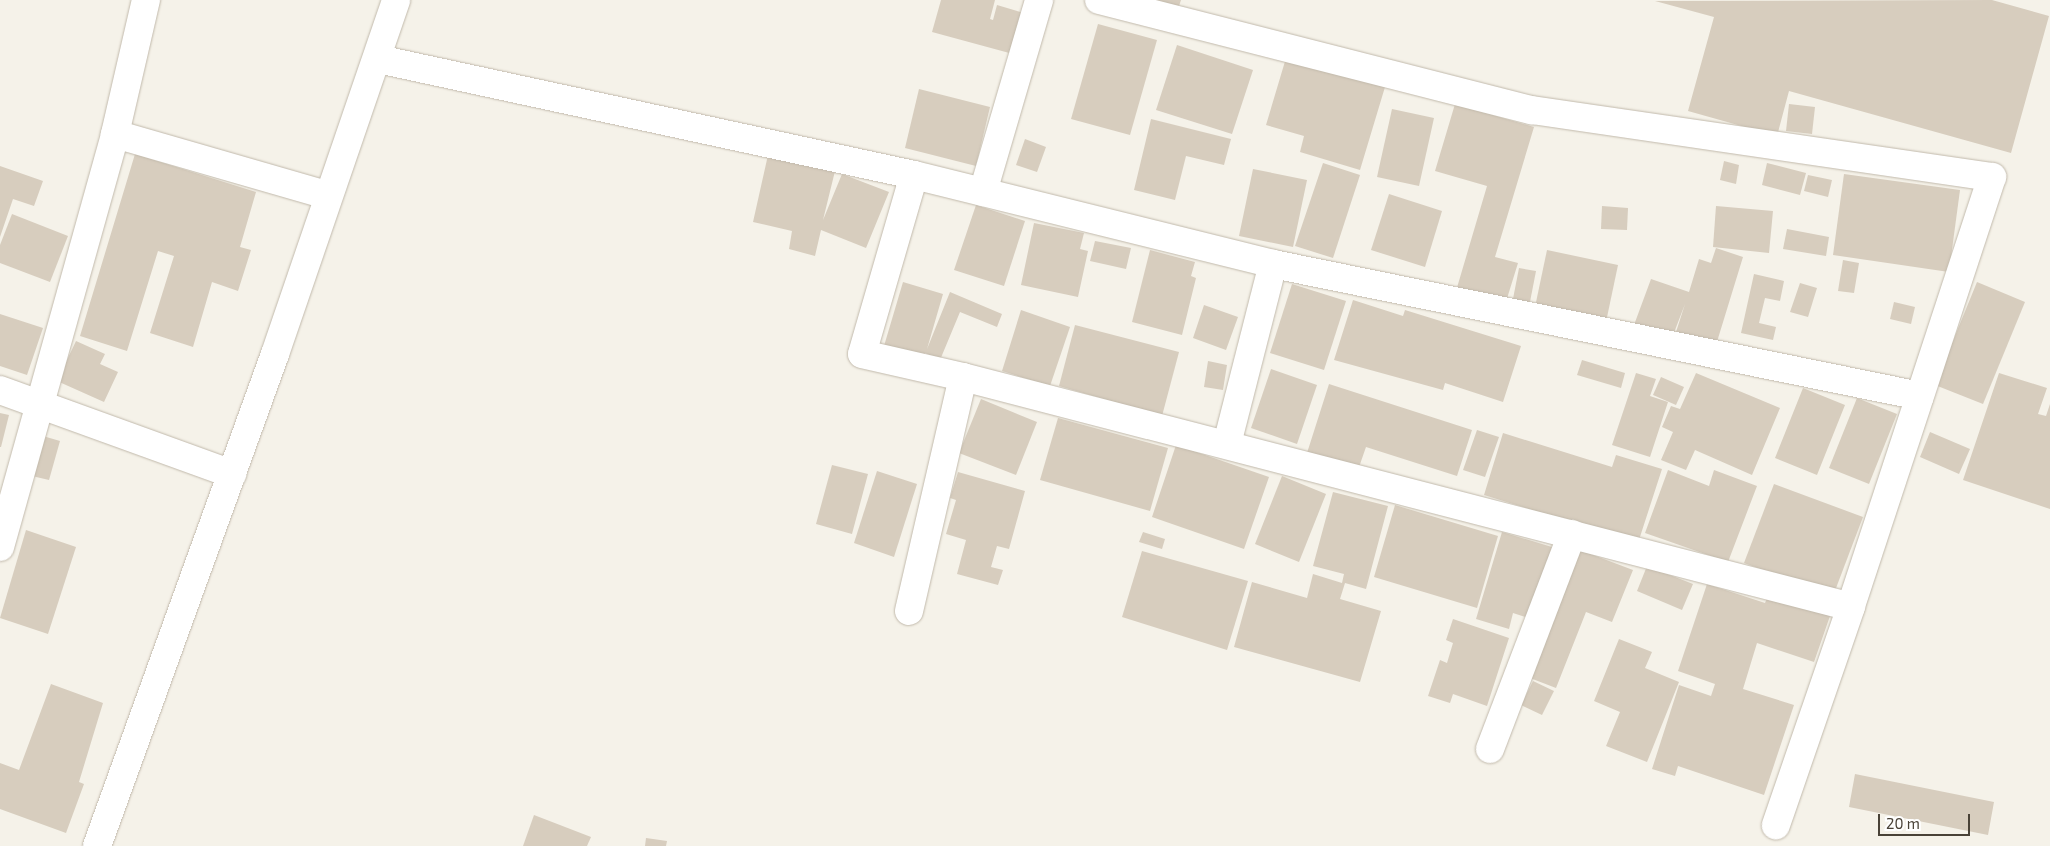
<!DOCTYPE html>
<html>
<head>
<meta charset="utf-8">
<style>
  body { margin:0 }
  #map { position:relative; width:2050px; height:846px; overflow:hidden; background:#f5f2e9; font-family:"Exo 2",sans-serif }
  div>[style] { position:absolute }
  .building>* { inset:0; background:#d7cdbe }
  .roads { filter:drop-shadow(0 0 1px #c1b9ab) drop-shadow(0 0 1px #c1b9ab) }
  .minor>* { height:28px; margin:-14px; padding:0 14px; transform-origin:14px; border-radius:14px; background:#fff }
  .tertiary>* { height:28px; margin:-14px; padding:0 14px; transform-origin:14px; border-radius:14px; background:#fff }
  span { translate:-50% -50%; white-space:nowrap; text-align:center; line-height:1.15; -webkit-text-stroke:4px #fff; paint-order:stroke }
  .scale { position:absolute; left:1878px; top:814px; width:92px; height:22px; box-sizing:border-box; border:2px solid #494237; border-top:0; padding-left:6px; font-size:15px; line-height:18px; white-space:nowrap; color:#494237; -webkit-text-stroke:4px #fff; paint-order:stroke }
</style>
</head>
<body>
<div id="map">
  <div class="building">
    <i style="clip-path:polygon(941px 0,995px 0,990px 19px,993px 20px,997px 5px,1024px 13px,1013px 54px,932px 32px)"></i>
    <i style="clip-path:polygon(1150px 0,1181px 0,1178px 9px)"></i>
    <i style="clip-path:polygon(1992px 0,2049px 16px,2011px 153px,1789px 91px,1777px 136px,1688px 111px,1714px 17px,1655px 1px)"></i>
    <i style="clip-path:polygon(1098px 24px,1157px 40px,1130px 135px,1071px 119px)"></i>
    <i style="clip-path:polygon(1177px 45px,1253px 70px,1232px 134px,1156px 110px)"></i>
    <i style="clip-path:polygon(1286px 58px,1385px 87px,1360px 170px,1300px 152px,1304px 136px,1266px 125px)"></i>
    <i style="clip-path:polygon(919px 89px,990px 107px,976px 166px,905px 148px)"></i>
    <i style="clip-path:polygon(1455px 104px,1534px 127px,1495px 257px,1518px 263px,1505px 305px,1456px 291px,1487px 186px,1435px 171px)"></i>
    <i style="clip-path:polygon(1789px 104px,1815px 107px,1812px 134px,1786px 131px)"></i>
    <i style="clip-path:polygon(1392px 109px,1434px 118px,1419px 186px,1377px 177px)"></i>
    <i style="clip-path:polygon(1151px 119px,1231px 139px,1224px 165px,1186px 156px,1175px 200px,1134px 190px)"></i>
    <i style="clip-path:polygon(1025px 139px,1046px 147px,1037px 172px,1016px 165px)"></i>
    <i style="clip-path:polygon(135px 154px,256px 192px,240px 247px,251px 250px,238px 291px,212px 282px,193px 347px,150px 333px,174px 256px,158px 251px,127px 351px,80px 336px)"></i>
    <i style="clip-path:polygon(768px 155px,835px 171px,823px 220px,842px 174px,889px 192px,866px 248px,821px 230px,815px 256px,789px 249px,792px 231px,753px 222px)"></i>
    <i style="clip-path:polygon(1724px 161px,1739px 165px,1736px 184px,1720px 180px)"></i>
    <i style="clip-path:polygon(1323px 163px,1360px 175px,1333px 258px,1295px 246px)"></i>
    <i style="clip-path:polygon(1767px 163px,1806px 173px,1800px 195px,1762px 185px)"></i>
    <i style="clip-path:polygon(0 166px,43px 181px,34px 206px,13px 199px,0 237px)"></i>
    <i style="clip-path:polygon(1253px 169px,1307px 180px,1293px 247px,1239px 236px)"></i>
    <i style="clip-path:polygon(1844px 174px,1960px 190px,1949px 272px,1833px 255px)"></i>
    <i style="clip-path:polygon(1808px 175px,1832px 180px,1828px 197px,1804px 191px)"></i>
    <i style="clip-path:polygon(1389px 194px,1442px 211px,1425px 267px,1371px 250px)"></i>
    <i style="clip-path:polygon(976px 205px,1025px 221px,1004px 286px,954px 270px)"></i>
    <i style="clip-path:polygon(1602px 206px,1628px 208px,1627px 230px,1601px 229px)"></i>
    <i style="clip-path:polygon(1716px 206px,1773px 211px,1769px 253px,1713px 247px)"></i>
    <i style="clip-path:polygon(12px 214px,68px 236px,50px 282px,0 263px,0 245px)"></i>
    <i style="clip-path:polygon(1034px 223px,1084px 233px,1080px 249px,1088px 251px,1078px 297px,1021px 285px)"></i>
    <i style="clip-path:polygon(1787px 229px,1829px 237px,1826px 256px,1783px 249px)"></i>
    <i style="clip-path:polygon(1095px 241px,1131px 248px,1126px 269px,1090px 261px)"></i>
    <i style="clip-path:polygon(1716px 248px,1743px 257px,1716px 345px,1676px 332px,1685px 304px,1672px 338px,1634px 325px,1651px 279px,1689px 292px,1699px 259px,1711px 263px)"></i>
    <i style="clip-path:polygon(1150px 250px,1195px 262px,1191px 276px,1196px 278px,1182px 335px,1132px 322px)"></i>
    <i style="clip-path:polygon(1547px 250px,1618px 265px,1606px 322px,1535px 307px)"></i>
    <i style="clip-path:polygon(1843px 260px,1859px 263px,1854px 293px,1838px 291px)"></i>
    <i style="clip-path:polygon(1519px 268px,1536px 271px,1529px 307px,1512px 304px)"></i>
    <i style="clip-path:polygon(1754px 274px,1784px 281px,1780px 301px,1765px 298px,1759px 323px,1776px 327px,1773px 340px,1741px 333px)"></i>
    <i style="clip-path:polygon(903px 282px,943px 294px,927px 349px,950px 292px,1002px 314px,997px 327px,960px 312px,940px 360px,925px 353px,924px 358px,884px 346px)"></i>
    <i style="clip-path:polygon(1977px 282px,2025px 302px,1983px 404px,1935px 385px)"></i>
    <i style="clip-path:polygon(1800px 283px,1817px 288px,1808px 317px,1790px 312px)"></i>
    <i style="clip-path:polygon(1292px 284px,1346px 301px,1324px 370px,1270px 353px)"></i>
    <i style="clip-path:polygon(1353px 300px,1403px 316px,1405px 310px,1521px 346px,1503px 402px,1445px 383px,1443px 390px,1334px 360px)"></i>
    <i style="clip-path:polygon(1894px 302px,1915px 307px,1911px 324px,1890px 319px)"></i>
    <i style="clip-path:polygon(1204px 305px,1238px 317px,1226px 350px,1193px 338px)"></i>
    <i style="clip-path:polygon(1021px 310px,1070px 327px,1050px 386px,1002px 371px)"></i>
    <i style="clip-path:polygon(0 314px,43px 328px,27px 375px,0 366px)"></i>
    <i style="clip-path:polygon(1075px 325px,1179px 352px,1162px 416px,1059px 386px)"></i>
    <i style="clip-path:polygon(76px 341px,105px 354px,100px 364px,118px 372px,104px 402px,57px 381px)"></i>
    <i style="clip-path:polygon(1582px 360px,1625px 373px,1621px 388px,1577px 375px)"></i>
    <i style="clip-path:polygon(1208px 361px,1227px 365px,1223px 390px,1204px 387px)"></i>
    <i style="clip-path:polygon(1271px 369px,1317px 385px,1297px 444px,1251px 428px)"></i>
    <i style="clip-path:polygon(1636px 373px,1656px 379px,1650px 396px,1668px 402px,1650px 457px,1612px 445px)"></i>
    <i style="clip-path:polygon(1696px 373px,1780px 408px,1752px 475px,1695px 450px,1686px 470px,1661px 460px,1673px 432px,1662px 427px,1671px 406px,1680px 409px)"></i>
    <i style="clip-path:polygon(1999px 373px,2047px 388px,2038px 414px,2046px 416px,2050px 404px,2050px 509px,1963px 480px)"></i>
    <i style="clip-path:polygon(1661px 377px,1684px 387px,1676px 405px,1653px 395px)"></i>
    <i style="clip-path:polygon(1329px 384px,1472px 430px,1457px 476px,1366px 447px,1358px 470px,1307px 453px)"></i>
    <i style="clip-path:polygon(1803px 388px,1845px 405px,1817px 475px,1775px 458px)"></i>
    <i style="clip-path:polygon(1857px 398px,1897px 414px,1869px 484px,1829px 468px)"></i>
    <i style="clip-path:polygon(981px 399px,1037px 422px,1016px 475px,959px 453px)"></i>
    <i style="clip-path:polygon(0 413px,9px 415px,1px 447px,0 447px)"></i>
    <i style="clip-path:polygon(1058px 418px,1168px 448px,1150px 511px,1040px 480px)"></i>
    <i style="clip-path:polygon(1477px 430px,1499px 437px,1485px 477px,1463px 470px)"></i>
    <i style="clip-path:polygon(1930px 432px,1970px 449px,1959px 474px,1920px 457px)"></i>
    <i style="clip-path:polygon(1503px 433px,1612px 467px,1616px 455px,1662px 469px,1638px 543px,1484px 495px)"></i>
    <i style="clip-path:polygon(43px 436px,60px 441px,49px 480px,32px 476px)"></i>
    <i style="clip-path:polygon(1176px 445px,1269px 477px,1244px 549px,1152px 517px)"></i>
    <i style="clip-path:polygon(832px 465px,868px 474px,852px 534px,816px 524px)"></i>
    <i style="clip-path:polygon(1668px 470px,1709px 486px,1714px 470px,1757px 486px,1728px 562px,1645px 533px)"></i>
    <i style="clip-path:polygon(877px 471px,917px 484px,894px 557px,854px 543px)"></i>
    <i style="clip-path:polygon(958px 472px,1025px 491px,1009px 549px,997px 546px,991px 567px,1003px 570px,998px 585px,957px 574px,966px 540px,946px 534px,956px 500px,950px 498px)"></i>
    <i style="clip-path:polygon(1282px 476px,1326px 494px,1299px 562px,1255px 544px)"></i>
    <i style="clip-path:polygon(1774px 484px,1863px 517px,1833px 596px,1744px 563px)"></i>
    <i style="clip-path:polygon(1333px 492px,1388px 506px,1366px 589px,1345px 583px,1340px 599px,1381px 611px,1360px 682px,1234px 647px,1252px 582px,1307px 598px,1313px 574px,1342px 583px,1344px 574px,1313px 566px)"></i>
    <i style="clip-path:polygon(1395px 505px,1498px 536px,1477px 608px,1374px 577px)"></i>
    <i style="clip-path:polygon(26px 530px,76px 547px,48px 634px,0 618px)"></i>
    <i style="clip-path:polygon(1143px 532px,1165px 539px,1162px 549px,1139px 542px)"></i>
    <i style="clip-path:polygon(1502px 532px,1552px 547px,1540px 586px,1535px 620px,1513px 613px,1509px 629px,1476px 619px)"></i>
    <i style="clip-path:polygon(1580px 550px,1633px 570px,1612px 622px,1586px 612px,1556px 688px,1530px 678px)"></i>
    <i style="clip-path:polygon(1142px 551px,1248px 581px,1227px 650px,1122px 617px)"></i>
    <i style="clip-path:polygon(1647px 566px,1693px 584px,1682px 610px,1637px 591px)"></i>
    <i style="clip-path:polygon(1707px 584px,1765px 603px,1768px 596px,1830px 616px,1814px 662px,1757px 643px,1743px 689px,1794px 705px,1764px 795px,1678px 766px,1675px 776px,1652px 769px,1679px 685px,1711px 696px,1715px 684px,1678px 671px)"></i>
    <i style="clip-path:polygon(1453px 619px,1509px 638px,1487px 706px,1453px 694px,1450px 703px,1428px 696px,1440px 660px,1447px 663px,1453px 643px,1446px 640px)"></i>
    <i style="clip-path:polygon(1619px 639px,1652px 652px,1645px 668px,1679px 682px,1647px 762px,1606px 746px,1620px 712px,1594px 701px)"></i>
    <i style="clip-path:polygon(1533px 681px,1554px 691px,1542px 715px,1521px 705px)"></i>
    <i style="clip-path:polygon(51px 684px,103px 703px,79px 782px,84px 784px,66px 833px,0 809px,0 763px,19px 770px)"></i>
    <i style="clip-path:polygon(1855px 774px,1994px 802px,1988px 835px,1849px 807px)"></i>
    <i style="clip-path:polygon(534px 815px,591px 837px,587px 846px,523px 846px)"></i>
    <i style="clip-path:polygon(646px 838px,667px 841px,666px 846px,645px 846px)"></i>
  </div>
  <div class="roads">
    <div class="minor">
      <i style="left:1099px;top:0;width:447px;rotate:14.3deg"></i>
      <i style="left:1532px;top:110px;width:465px;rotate:8.3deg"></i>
      <i style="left:1992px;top:177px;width:453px;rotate:108.2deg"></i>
      <i style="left:1851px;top:607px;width:231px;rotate:109deg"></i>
      <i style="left:378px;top:59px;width:548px;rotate:12.21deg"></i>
      <i style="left:914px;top:175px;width:370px;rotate:13.9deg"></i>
      <i style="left:1273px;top:264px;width:660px;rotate:11.53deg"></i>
      <i style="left:115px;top:134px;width:221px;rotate:16.1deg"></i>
      <i style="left:914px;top:175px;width:186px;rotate:106.2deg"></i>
      <i style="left:862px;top:354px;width:104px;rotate:12.8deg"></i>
      <i style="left:963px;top:377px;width:917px;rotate:14.52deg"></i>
      <i style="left:983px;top:192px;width:200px;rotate:-73.7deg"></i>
      <i style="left:0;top:390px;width:247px;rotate:19.9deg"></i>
      <i style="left:1227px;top:444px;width:186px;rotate:-75.7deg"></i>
      <i style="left:0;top:547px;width:429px;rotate:-74.4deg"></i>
      <i style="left:115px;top:134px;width:138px;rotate:-77deg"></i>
      <i style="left:909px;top:611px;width:240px;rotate:-77deg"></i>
      <i style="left:1490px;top:749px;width:230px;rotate:-69.1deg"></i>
    </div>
    <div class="tertiary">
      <i style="left:97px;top:846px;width:523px;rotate:-70.11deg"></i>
      <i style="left:275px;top:354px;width:374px;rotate:-71.1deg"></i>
    </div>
  </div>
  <div class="scale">20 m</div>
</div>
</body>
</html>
